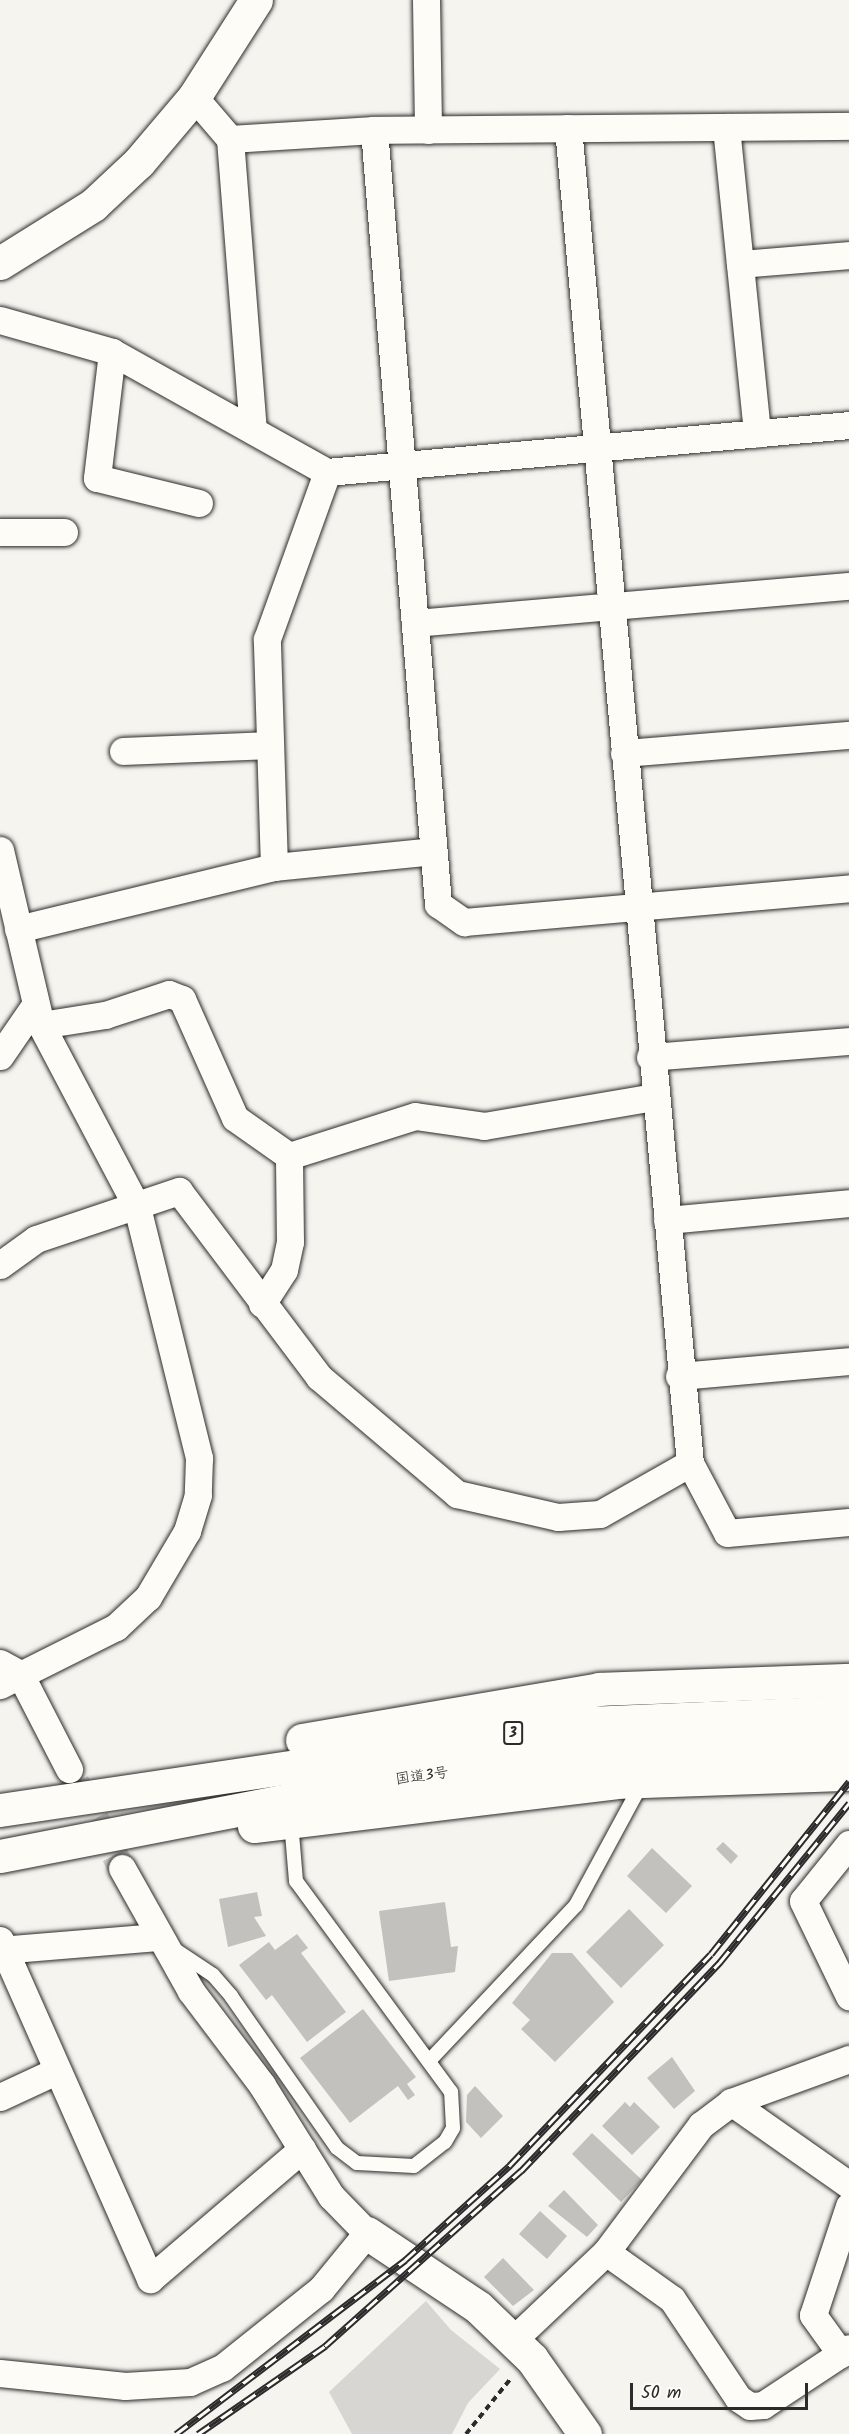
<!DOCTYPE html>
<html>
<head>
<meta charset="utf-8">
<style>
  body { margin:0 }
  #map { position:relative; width:849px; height:2434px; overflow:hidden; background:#f5f4ef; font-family:Kalam,"Klee One",sans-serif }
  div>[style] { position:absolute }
  .green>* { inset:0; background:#d7d6d2 }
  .building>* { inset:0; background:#c2c1be }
  .street-tunnel>* { height:27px; margin-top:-13.5px; transform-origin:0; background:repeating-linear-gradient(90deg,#cdccc8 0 27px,transparent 0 41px) }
  .path>* { height:4px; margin-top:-2px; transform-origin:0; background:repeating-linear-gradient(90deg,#2b2b2b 0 6px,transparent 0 10.5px) }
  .roads { filter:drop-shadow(0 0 2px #2b2b2b) drop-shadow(0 0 2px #2b2b2b) }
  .lane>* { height:14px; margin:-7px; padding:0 7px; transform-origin:7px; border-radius:7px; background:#fdfcf7 }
  .street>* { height:27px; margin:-13.5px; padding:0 13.5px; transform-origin:13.5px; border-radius:13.5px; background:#fdfcf7 }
  .secondary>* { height:33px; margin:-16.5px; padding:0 16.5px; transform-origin:16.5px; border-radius:16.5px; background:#fdfcf7 }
  .highway>* { height:33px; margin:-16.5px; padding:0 16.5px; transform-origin:16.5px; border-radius:16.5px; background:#fdfcf7 }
  .rail>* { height:7px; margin-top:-3.5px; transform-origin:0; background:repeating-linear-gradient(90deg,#fdfcf7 0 14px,#2b2b2b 0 28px); box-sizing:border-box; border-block:2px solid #2b2b2b }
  span { translate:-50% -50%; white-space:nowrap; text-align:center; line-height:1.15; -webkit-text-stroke:5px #fdfcf7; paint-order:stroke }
  .shield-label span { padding:2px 4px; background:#fdfcf7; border:2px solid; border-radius:4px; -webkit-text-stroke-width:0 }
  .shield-label { font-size:14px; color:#2b2b2b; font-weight:700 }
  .street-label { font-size:15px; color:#2b2b2b }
  .scale { position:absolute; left:630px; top:2383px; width:178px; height:27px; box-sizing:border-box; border:3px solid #2b2b2b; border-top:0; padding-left:8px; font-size:18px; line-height:21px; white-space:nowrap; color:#2b2b2b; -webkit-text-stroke:4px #fdfcf7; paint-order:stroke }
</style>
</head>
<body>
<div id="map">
  <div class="green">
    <i style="clip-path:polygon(426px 2301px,451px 2330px,500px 2369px,468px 2403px,452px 2434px,352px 2434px,329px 2392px)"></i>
  </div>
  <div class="building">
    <i style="clip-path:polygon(723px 1842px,738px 1856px,731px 1864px,716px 1849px)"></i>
    <i style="clip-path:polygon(652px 1848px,692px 1886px,666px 1913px,627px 1876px)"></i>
    <i style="clip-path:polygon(257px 1892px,262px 1916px,254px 1917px,266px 1936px,228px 1947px,219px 1899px)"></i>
    <i style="clip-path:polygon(445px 1902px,451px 1947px,458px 1946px,455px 1972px,389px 1981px,379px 1911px)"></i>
    <i style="clip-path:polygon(629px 1909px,664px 1945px,621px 1988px,586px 1952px)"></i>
    <i style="clip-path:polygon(297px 1934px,308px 1948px,301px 1953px,346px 2012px,307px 2042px,272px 1995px,266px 2000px,239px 1965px,269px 1942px,275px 1950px)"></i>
    <i style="clip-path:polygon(552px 1953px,572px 1953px,614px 2002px,555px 2062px,521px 2029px,530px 2020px,512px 2003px)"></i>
    <i style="clip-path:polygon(363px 2009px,416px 2077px,407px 2084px,415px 2095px,408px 2100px,398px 2086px,350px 2123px,300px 2058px)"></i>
    <i style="clip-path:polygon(672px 2057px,695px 2091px,674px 2109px,647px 2078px)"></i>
    <i style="clip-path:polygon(475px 2086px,503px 2116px,481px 2138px,466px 2122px,467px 2095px)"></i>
    <i style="clip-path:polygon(625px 2102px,630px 2107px,634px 2102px,660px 2127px,632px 2155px,602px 2126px)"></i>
    <i style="clip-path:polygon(592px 2133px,642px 2180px,621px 2202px,572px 2154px)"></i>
    <i style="clip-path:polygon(564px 2190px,598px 2225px,587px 2237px,548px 2206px)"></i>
    <i style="clip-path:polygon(540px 2211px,567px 2236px,547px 2259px,519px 2234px)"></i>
    <i style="clip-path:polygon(503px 2258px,534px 2290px,513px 2306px,484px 2277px)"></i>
  </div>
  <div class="street-tunnel">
    <i style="left:76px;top:1782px;width:98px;rotate:61.9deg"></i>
  </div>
  <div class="path">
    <i style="left:466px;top:2434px;width:73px;rotate:-51.1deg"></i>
  </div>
  <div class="roads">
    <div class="lane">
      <i style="left:174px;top:1949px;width:47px;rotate:33.7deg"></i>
      <i style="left:213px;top:1975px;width:28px;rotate:49deg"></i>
      <i style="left:231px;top:1996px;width:185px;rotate:55.1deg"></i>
      <i style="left:337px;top:2148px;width:25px;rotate:37deg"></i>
      <i style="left:357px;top:2163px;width:57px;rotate:3deg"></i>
      <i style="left:414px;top:2166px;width:39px;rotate:-38deg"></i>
      <i style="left:445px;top:2142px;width:16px;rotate:-60deg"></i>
      <i style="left:453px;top:2128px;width:36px;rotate:-93deg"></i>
      <i style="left:451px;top:2092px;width:262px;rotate:-126.3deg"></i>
      <i style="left:296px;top:1881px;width:60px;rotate:-94.8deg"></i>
      <i style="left:430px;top:2060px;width:213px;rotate:-46.7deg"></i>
      <i style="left:576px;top:1905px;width:139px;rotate:-61.6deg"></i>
    </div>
    <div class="street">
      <i style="left:426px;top:0;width:130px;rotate:89.1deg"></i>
      <i style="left:194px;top:97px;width:55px;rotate:49.4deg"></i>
      <i style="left:230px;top:139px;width:144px;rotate:-3.6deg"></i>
      <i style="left:374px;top:130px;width:475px;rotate:-0.5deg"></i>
      <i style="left:726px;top:127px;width:308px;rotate:84.2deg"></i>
      <i style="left:568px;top:128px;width:1341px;rotate:84.78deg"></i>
      <i style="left:690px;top:1463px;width:79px;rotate:62.1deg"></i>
      <i style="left:727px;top:1533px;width:122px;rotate:-5.2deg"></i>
      <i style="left:374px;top:130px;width:777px;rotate:85.27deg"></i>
      <i style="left:438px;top:904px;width:32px;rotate:35deg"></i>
      <i style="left:464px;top:922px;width:386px;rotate:-5deg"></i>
      <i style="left:230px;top:139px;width:292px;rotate:85.5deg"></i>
      <i style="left:740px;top:264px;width:109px;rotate:-4.7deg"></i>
      <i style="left:0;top:320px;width:116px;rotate:15.9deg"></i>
      <i style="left:112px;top:352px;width:246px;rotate:29.2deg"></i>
      <i style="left:327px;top:472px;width:524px;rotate:-5.14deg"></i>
      <i style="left:112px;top:352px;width:127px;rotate:96.8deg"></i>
      <i style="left:97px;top:478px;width:105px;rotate:13.8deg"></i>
      <i style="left:0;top:532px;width:64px"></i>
      <i style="left:415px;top:623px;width:436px;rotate:-4.9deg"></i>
      <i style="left:123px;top:751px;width:147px;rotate:-2.3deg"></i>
      <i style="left:624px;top:753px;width:226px;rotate:-4.6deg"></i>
      <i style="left:0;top:850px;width:180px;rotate:76.8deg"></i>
      <i style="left:41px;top:1025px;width:206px;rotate:62.2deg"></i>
      <i style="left:137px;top:1207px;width:259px;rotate:76.1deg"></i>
      <i style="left:199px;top:1458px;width:37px;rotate:92deg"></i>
      <i style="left:198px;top:1495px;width:38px;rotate:107deg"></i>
      <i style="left:187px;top:1531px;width:77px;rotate:120.6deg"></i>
      <i style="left:148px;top:1597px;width:44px;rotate:136.8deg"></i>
      <i style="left:116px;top:1627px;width:130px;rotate:153.4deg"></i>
      <i style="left:274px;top:867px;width:228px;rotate:-91.8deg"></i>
      <i style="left:267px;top:639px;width:177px;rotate:-70.2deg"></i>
      <i style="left:18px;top:929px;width:263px;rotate:-13.6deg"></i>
      <i style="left:274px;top:867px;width:160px;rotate:-5.7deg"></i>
      <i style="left:41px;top:1025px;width:65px;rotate:-8.9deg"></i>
      <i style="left:105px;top:1015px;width:67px;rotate:-18.2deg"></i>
      <i style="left:169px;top:994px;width:14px;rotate:21deg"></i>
      <i style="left:182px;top:999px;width:130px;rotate:66deg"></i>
      <i style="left:235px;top:1118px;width:66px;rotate:35.1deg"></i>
      <i style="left:0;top:1056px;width:62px;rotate:-55.5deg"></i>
      <i style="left:650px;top:1057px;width:200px;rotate:-4.6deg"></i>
      <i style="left:667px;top:1220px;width:183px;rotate:-5.3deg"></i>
      <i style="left:0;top:1265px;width:44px;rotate:-35.8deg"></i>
      <i style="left:36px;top:1239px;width:151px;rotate:-18.6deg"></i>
      <i style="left:179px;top:1191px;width:233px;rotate:53deg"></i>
      <i style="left:319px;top:1377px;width:181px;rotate:40.3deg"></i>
      <i style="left:457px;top:1494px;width:104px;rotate:12.8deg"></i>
      <i style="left:558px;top:1517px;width:42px;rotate:-4.1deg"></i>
      <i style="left:600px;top:1514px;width:103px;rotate:-29.5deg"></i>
      <i style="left:262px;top:1304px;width:40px;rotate:-57.1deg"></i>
      <i style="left:284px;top:1270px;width:29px;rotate:-78deg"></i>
      <i style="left:290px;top:1242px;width:86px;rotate:-90.7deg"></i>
      <i style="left:289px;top:1156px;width:132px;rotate:-17.6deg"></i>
      <i style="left:415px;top:1116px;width:70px;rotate:8.2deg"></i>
      <i style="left:484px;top:1126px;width:171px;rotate:-9.7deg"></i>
      <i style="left:679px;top:1376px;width:171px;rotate:-5deg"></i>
      <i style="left:0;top:1663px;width:23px;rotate:29deg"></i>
      <i style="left:20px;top:1674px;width:107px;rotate:62.7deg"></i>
      <i style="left:849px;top:1844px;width:73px;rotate:128.9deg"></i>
      <i style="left:803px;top:1901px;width:106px;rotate:64.2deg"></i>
      <i style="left:0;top:1940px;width:371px;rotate:66.1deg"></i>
      <i style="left:150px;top:2279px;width:200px;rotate:-40.5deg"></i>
      <i style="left:0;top:1950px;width:158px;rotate:-4.7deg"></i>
      <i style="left:0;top:2097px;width:60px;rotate:-24.8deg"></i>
      <i style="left:731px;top:2102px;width:144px;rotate:35.1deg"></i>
      <i style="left:606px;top:2252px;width:81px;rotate:35.5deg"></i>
      <i style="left:672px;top:2299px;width:119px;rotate:56.3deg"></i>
      <i style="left:738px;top:2398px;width:14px;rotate:34deg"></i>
      <i style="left:750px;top:2406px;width:13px;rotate:-4deg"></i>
      <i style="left:763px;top:2405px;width:103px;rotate:-33.5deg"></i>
      <i style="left:513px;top:2340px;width:128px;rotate:-43.4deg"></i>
      <i style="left:606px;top:2252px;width:159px;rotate:-53.2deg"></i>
      <i style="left:701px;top:2125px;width:38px;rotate:-37deg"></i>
      <i style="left:731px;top:2102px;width:126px;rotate:-20deg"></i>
      <i style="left:841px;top:2354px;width:48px;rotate:-125.7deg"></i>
      <i style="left:813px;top:2315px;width:115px;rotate:-71.7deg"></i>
      <i style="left:0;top:2373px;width:126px;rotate:5.9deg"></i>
      <i style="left:125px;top:2386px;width:65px;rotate:-3.5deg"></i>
      <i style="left:190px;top:2382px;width:35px;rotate:-24deg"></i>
      <i style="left:222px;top:2368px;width:127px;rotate:-38.6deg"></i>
      <i style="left:321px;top:2289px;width:72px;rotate:-50.6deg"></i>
      <i style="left:367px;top:2233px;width:52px;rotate:-134.2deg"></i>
      <i style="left:331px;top:2196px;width:131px;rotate:-121.9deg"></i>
      <i style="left:262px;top:2085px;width:118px;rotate:-127.1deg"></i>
      <i style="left:191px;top:1991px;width:141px;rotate:-119.3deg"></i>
    </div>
    <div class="secondary">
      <i style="left:0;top:263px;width:110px;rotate:-31.9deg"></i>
      <i style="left:93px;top:205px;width:63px;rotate:-43.1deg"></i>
      <i style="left:139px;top:162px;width:85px;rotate:-49.8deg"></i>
      <i style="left:194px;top:97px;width:115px;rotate:-57.4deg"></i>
      <i style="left:367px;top:2233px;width:133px;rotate:33.7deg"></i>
      <i style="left:478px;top:2307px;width:75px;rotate:43.9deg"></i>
      <i style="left:532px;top:2359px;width:92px;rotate:54.8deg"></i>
    </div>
    <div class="highway">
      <i style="left:302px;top:1740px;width:301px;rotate:-9.7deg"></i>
      <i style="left:599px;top:1689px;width:250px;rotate:-2.1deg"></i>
      <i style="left:0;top:1810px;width:593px;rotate:-8.43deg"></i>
      <i style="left:587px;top:1723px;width:262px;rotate:-2.4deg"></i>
      <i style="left:254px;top:1826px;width:364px;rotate:-6.9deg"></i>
      <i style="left:615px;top:1782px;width:234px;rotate:-2deg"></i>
      <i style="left:0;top:1856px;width:384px;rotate:-11deg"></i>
      <i style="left:377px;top:1783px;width:212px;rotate:-7.6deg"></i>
      <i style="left:587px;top:1755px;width:262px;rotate:-2.6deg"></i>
    </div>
  </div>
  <div class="rail">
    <i style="left:176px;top:2434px;width:288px;rotate:-37.2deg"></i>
    <i style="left:405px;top:2260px;width:142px;rotate:-42.1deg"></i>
    <i style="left:510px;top:2165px;width:291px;rotate:-46.4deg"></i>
    <i style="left:711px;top:1954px;width:221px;rotate:-51.3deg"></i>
    <i style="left:198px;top:2434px;width:155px;rotate:-34.7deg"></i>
    <i style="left:325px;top:2346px;width:263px;rotate:-41.8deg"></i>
    <i style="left:521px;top:2171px;width:289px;rotate:-46.4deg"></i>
    <i style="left:720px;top:1962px;width:205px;rotate:-50.9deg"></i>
  </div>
  <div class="shield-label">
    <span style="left:513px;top:1733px">3</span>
  </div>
  <div class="street-label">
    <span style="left:422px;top:1777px;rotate:-8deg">国道3号</span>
  </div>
  <div class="scale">50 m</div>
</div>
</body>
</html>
